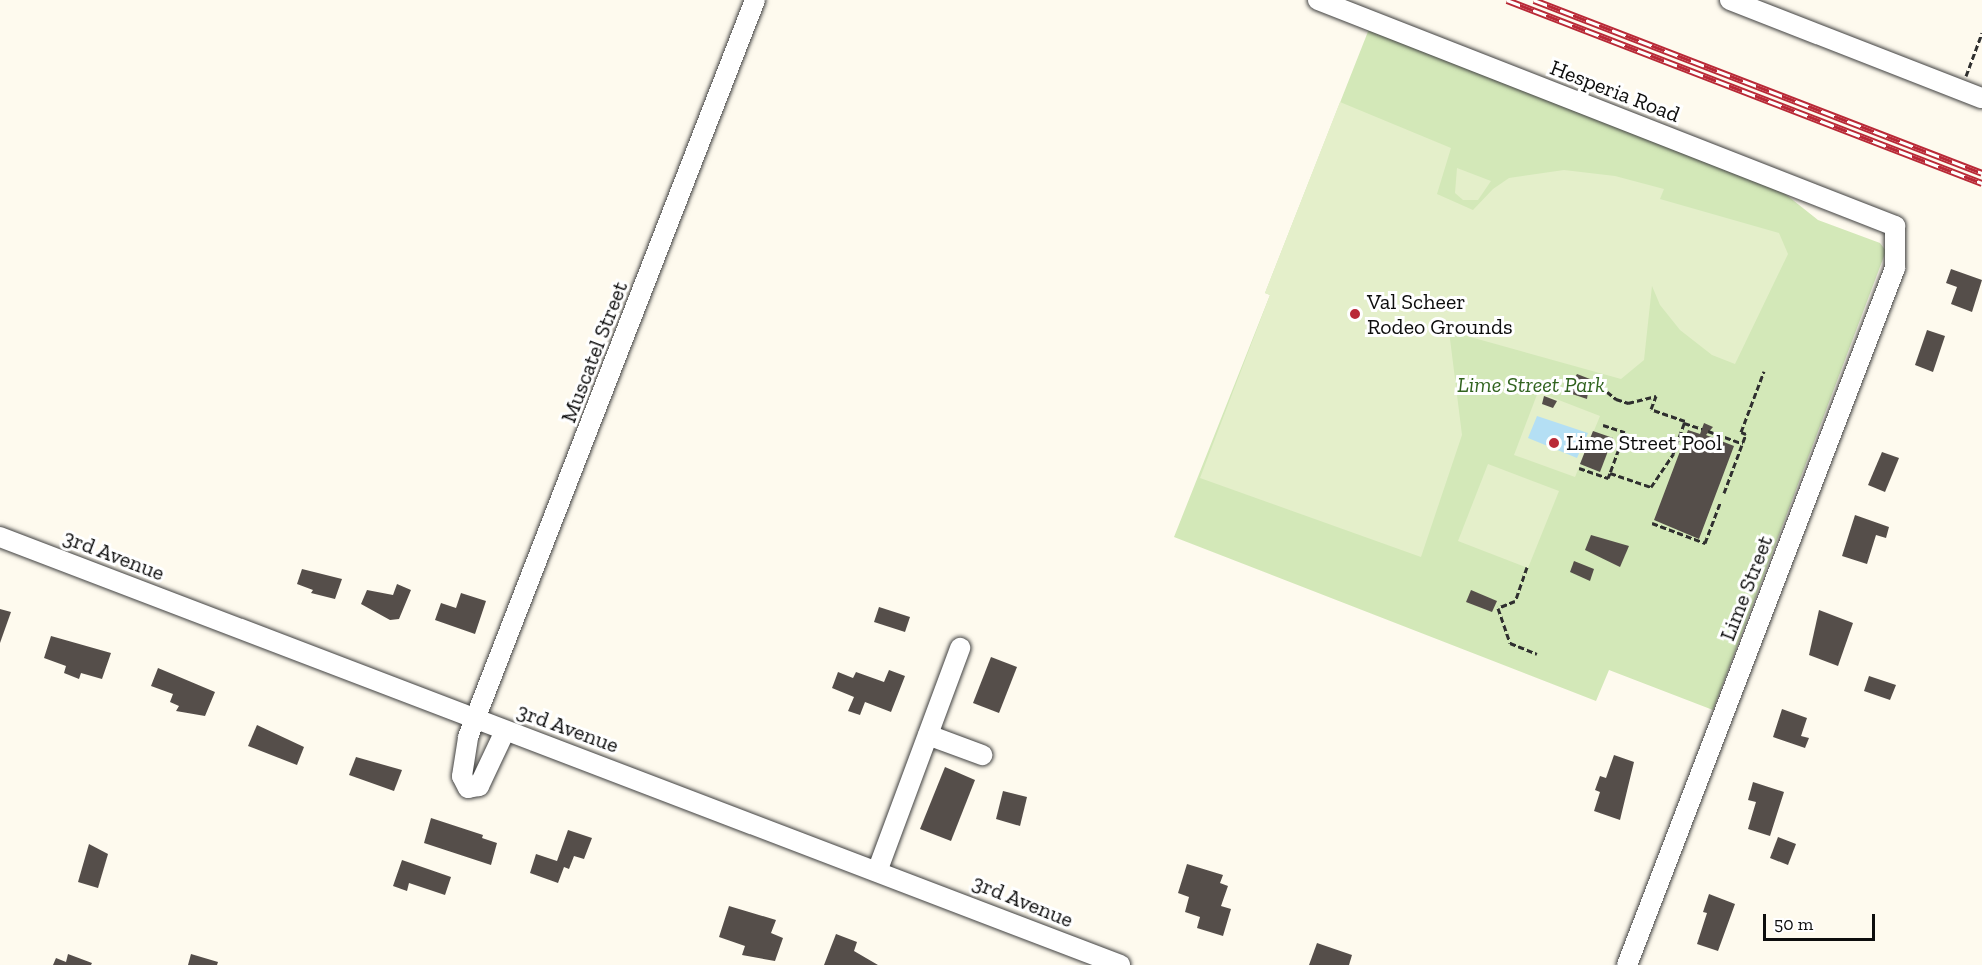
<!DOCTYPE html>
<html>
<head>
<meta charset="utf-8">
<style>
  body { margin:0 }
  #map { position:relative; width:1982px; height:965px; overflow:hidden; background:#fefaee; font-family:"Zilla Slab",serif }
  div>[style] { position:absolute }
  .green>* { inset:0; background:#d3e8b8 }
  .pitch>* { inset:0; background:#e4efca }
  .water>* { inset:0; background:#b4dff4 }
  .building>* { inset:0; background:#554e4a }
  .path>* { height:3px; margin-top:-1.5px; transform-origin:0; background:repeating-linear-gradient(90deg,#2f2f2f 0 6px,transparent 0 9px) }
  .roads { filter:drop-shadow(0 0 2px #404040) drop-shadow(0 0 2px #404040) }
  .minor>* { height:20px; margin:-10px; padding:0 10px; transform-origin:10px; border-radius:10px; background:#fff }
  .rail>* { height:7px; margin-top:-3.5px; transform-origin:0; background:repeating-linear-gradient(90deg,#fff 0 14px,#b92937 0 28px); box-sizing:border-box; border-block:2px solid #b92937 }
  .dots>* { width:16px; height:16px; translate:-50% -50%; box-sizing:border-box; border:3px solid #fff; border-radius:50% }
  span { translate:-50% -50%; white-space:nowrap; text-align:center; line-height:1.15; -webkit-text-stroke:6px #fff; paint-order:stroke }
  .street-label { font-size:22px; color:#0d0d0d }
  .poi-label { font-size:22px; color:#0d0d0d }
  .left { translate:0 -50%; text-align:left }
  .park-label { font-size:22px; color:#31631f; font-style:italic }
  .scale { position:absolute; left:1763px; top:914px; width:112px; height:27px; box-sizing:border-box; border:3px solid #0d0d0d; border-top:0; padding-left:8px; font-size:18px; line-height:21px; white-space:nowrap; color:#0d0d0d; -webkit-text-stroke:4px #fff; paint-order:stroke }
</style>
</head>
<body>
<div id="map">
  <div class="green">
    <i style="clip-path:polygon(1369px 29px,1774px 185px,1818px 220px,1880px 243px,1886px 251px,1713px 710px,1609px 670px,1596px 701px,1174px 537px,1270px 295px,1265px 293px)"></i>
  </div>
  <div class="pitch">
    <i style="clip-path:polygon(1340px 102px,1451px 148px,1437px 194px,1473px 210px,1493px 189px,1509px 178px,1564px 170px,1615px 176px,1664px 189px,1660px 199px,1779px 233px,1788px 254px,1735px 364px,1712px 355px,1680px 330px,1660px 305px,1652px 286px,1644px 360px,1621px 379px,1449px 331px,1462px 435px,1421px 557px,1200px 478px,1270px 295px,1265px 293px)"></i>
    <i style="clip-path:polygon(1457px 168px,1491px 181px,1478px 200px,1463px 200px,1455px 193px)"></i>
    <i style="clip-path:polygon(1538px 392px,1600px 416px,1575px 477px,1514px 455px)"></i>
    <i style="clip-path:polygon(1488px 464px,1559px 491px,1528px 568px,1458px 541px)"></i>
  </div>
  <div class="water">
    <i style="clip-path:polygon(1537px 416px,1588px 433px,1577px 458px,1528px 438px)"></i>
  </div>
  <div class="building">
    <i style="clip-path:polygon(1951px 269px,1982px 280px,1972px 312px,1951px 304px,1957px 287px,1946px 283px)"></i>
    <i style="clip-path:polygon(1927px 330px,1945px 336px,1933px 372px,1915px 365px)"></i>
    <i style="clip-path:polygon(1577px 374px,1590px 379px,1587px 399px,1566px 392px)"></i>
    <i style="clip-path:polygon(1544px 396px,1557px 401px,1553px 408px,1542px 404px)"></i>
    <i style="clip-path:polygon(1704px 423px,1713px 427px,1706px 435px,1734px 446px,1699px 539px,1654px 520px,1688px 430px,1700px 434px)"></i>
    <i style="clip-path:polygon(1593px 431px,1613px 438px,1600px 472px,1580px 464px)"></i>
    <i style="clip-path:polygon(1882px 452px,1899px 458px,1885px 492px,1868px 485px)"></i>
    <i style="clip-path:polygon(1855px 515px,1889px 527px,1886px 538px,1876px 535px,1867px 564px,1842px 556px)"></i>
    <i style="clip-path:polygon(1591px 535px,1629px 546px,1620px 567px,1585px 550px)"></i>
    <i style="clip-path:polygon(1574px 561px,1594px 569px,1590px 581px,1570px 572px)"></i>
    <i style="clip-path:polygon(302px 569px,342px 579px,335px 599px,311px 593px,313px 590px,297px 584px)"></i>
    <i style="clip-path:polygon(397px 584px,411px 590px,399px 619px,390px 620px,361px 604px,367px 590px,393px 595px)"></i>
    <i style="clip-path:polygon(1471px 590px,1497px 601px,1492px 612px,1466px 602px)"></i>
    <i style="clip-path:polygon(461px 593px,486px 601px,475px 634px,435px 620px,441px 603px,456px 608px)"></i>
    <i style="clip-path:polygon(879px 607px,910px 617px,905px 632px,874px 622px)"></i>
    <i style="clip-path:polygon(0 609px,11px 612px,0 643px)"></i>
    <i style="clip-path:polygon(1819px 610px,1853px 623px,1838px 666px,1809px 655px)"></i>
    <i style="clip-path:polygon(51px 636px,111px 653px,102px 679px,81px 673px,79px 679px,64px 673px,66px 666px,44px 658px)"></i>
    <i style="clip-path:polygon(991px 657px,1017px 667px,999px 713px,973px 703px)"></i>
    <i style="clip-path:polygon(158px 668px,215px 692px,205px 716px,176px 711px,179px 706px,170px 702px,173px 694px,151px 686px)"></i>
    <i style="clip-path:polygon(889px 670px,905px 676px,891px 712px,865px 702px,860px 715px,848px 711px,854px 697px,832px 688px,838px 672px,853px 678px,856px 672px,884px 682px)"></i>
    <i style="clip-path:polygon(1869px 676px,1896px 685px,1890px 700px,1864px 691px)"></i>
    <i style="clip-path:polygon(1782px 709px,1807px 718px,1801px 736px,1809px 738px,1805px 748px,1773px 737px)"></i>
    <i style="clip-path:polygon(257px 725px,304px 747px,297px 765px,248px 746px)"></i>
    <i style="clip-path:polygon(1614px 755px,1634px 762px,1620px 820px,1594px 811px,1600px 792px,1595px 790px,1600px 776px,1606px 778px)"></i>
    <i style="clip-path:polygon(356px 757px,402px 770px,394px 791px,349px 775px)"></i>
    <i style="clip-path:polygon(945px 767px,975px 780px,951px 841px,920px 829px)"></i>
    <i style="clip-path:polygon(1753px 782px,1784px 792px,1770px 836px,1748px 829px,1756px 802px,1748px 800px)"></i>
    <i style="clip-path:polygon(1003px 791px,1027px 797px,1020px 826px,996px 819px)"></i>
    <i style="clip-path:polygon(431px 818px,483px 835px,482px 838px,497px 843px,491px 865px,424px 843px)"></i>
    <i style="clip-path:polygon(568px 830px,592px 838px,584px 859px,574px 856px,569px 869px,564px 867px,558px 883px,530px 873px,536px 854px,557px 861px)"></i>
    <i style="clip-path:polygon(1778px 837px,1796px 844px,1788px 865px,1770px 858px)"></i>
    <i style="clip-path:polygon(89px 844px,108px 854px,98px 888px,78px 882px)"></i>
    <i style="clip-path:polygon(402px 860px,451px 877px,445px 895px,409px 883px,407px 891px,393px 886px)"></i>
    <i style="clip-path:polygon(1187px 864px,1223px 875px,1220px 883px,1228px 886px,1221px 906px,1231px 909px,1223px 936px,1197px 928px,1200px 917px,1185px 912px,1189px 897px,1178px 893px)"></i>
    <i style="clip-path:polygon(1709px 894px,1735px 904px,1718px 951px,1697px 944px,1707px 913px,1703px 912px)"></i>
    <i style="clip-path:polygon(729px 906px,776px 920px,771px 933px,783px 938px,775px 961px,742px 955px,745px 946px,719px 937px)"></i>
    <i style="clip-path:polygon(836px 934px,857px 942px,854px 951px,878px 965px,824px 965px)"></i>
    <i style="clip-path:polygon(1317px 943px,1352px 955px,1349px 965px,1309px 965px)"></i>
    <i style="clip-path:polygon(68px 954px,92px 963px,91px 965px,53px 965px,56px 958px,66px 962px)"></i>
    <i style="clip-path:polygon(191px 954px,218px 962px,217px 965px,188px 965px)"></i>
  </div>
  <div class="path">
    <i style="left:1966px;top:76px;width:46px;rotate:-69.6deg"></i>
    <i style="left:1600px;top:386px;width:21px;rotate:39deg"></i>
    <i style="left:1616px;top:399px;width:13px;rotate:18deg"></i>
    <i style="left:1628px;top:403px;width:29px;rotate:-14deg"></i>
    <i style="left:1684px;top:423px;width:19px;rotate:18deg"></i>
    <i style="left:1603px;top:425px;width:23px;rotate:18deg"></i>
    <i style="left:1625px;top:432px;width:44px;rotate:110.1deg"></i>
    <i style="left:1708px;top:431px;width:37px;rotate:20deg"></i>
    <i style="left:1579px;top:468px;width:31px;rotate:19deg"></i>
    <i style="left:1608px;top:478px;width:5px;rotate:-68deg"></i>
    <i style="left:1610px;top:473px;width:43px;rotate:18.9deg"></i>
    <i style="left:1651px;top:487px;width:40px;rotate:-56deg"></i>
    <i style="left:1673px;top:454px;width:35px;rotate:-70deg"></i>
    <i style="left:1685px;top:421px;width:36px;rotate:-161deg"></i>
    <i style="left:1651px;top:409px;width:14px;rotate:-69deg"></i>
    <i style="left:1724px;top:493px;width:63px;rotate:-69.6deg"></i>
    <i style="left:1746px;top:434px;width:5px;rotate:-158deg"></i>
    <i style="left:1741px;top:432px;width:65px;rotate:-69.3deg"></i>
    <i style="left:1652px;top:523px;width:57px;rotate:20.7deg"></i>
    <i style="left:1705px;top:543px;width:43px;rotate:-69.4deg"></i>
    <i style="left:1527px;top:567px;width:36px;rotate:109deg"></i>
    <i style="left:1515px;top:601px;width:18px;rotate:158deg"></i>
    <i style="left:1498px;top:608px;width:37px;rotate:71deg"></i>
    <i style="left:1510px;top:643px;width:29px;rotate:22deg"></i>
  </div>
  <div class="roads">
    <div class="minor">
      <i style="left:1318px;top:0;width:620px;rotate:21.39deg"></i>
      <i style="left:1895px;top:226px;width:42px;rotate:90deg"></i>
      <i style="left:1895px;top:268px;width:747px;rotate:111.03deg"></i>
      <i style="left:1730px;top:0;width:270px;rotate:21.3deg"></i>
      <i style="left:0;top:537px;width:1199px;rotate:20.91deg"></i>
      <i style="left:505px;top:731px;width:61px;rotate:115.3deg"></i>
      <i style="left:479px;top:786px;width:11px;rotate:170deg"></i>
      <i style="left:468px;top:788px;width:13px;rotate:-117deg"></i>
      <i style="left:462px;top:776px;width:39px;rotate:-81deg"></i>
      <i style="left:468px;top:737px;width:791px;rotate:-68.72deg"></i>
      <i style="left:928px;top:735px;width:58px;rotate:20.3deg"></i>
      <i style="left:878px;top:869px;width:236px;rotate:-69.6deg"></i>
    </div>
  </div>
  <div class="rail">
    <i style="left:1507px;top:0;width:509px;rotate:21.07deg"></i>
    <i style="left:1534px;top:0;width:480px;rotate:21.1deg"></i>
  </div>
  <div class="dots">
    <i style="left:1355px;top:314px;background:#b92937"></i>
    <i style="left:1554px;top:443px;background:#b92937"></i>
  </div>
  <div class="street-label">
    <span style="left:1615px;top:91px;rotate:21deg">Hesperia Road</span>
    <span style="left:594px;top:352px;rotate:-69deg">Muscatel Street</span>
    <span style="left:114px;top:555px;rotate:21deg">3rd Avenue</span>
    <span style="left:1746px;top:588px;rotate:-69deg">Lime Street</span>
    <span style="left:568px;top:728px;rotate:20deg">3rd Avenue</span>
    <span style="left:1023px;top:901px;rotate:22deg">3rd Avenue</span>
  </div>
  <div class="poi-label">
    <span class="left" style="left:1367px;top:314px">Val Scheer<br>Rodeo Grounds</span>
    <span class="left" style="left:1566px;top:443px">Lime Street Pool</span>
  </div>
  <div class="park-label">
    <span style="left:1531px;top:385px">Lime Street Park</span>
  </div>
  <div class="scale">50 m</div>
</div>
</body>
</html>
